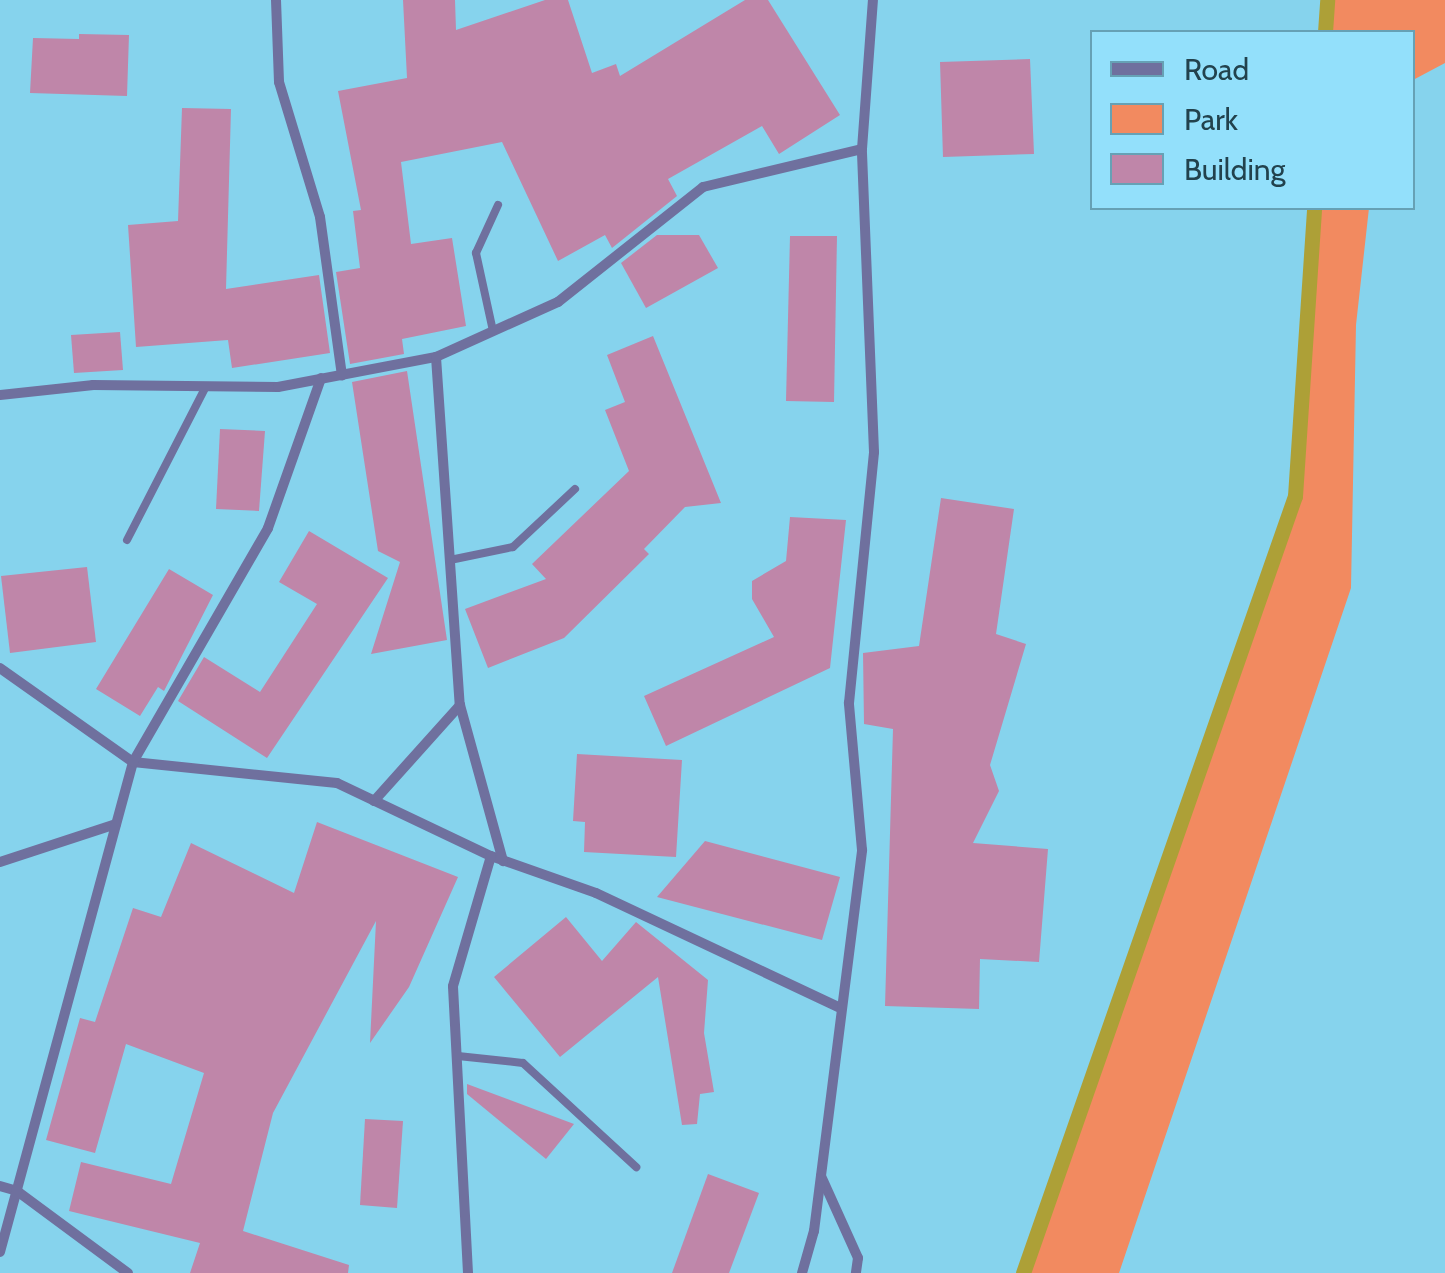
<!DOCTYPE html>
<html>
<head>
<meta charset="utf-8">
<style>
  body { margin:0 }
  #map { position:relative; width:1445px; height:1273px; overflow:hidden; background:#86d3ed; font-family:Cabin,sans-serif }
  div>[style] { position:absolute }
  .green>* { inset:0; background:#f28a60 }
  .stream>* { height:15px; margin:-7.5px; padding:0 7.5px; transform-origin:7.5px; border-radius:7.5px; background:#ada037 }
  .building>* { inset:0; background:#bf86a9 }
  .lane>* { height:8px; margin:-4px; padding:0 4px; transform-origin:4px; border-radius:4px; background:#6f709e }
  .street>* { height:10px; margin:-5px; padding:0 5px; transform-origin:5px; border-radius:5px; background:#6f709e }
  span { translate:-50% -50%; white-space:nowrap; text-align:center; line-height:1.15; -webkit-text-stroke:8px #93e0fb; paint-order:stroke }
  .legend { position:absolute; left:1090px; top:30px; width:325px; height:180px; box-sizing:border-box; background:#93e0fb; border:2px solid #66a1b5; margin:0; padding:12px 18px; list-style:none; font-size:30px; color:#22424d }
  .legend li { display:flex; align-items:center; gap:20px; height:50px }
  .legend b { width:50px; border:2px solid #66a1b5 }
</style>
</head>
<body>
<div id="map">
  <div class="green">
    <i style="clip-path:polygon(1327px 0,1445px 0,1445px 63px,1413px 80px,1412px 32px,1325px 32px)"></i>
    <i style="clip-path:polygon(1314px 208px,1369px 208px,1356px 325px,1351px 588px,1119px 1273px,1023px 1273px,1295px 496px)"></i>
  </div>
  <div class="stream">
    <i style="left:1325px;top:32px;width:32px;rotate:-86deg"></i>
    <i style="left:1023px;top:1273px;width:823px;rotate:-70.71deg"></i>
    <i style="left:1295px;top:496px;width:289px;rotate:-86.2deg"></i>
  </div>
  <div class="building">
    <i style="clip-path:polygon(403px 0,455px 0,456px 30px,545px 0,568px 0,592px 73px,616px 64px,620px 76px,745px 0,768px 0,840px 115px,779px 154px,762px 126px,668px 179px,677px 196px,612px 248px,605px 235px,558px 261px,502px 142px,401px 162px,411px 244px,452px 238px,466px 326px,402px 339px,404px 354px,350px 364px,336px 272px,360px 268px,353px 211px,361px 210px,338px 91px,407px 78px)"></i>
    <i style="clip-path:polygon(79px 34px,129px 35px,127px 96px,30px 93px,33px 38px,79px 39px)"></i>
    <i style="clip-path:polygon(1030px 59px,1034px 154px,943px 157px,940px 62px)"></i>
    <i style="clip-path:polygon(182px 108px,231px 109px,226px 289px,319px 275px,330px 353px,232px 368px,228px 340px,136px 347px,128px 225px,178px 221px)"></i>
    <i style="clip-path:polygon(657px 235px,699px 235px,718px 268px,646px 308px,621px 263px)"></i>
    <i style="clip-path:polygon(790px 236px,837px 236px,834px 402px,786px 401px)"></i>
    <i style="clip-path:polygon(120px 332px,123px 370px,74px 373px,71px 335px)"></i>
    <i style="clip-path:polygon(653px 336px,721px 503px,685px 507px,644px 549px,649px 554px,564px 638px,488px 668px,465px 609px,546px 579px,532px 564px,629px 471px,605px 410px,625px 402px,607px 355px)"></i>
    <i style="clip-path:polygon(407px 371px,447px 640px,371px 654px,400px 562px,378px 551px,352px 382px)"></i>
    <i style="clip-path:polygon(220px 429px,265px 431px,259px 511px,216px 509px)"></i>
    <i style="clip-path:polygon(941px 498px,1014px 509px,996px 634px,1026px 644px,990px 765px,999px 791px,973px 843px,1048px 849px,1039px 962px,980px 959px,979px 1009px,885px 1006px,893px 729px,864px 724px,863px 653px,919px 646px)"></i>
    <i style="clip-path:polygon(790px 517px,846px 520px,830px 668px,666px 746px,644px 696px,774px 637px,752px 599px,752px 581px,786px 561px)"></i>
    <i style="clip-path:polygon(309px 531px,388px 578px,267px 758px,178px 701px,204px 657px,260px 692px,317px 604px,279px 582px)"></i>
    <i style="clip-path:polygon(87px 567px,96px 642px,10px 653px,1px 576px)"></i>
    <i style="clip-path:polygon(169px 569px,213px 595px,164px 691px,158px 687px,140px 716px,96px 689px)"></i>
    <i style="clip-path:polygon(577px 754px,682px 760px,676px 857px,584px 852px,585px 822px,573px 821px)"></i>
    <i style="clip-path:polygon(317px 822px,458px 877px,409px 987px,370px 1043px,376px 921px,273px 1113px,243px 1231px,349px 1265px,348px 1273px,190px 1273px,200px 1243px,69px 1211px,81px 1162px,171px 1184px,204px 1073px,126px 1044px,95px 1153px,46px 1140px,80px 1018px,95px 1022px,133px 908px,161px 917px,191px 843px,294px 893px)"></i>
    <i style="clip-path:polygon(705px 841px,840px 877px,822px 940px,657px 897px)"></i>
    <i style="clip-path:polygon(566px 917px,602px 961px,636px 922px,708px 980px,704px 1033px,714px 1092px,700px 1094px,697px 1124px,682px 1125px,658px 977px,560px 1057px,494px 977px)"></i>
    <i style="clip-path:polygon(467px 1084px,574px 1124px,546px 1159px,467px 1094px)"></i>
    <i style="clip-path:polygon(365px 1119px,403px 1121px,397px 1208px,360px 1205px)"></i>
    <i style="clip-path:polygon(708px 1174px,759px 1193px,729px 1273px,672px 1273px)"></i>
  </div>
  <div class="lane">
    <i style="left:493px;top:331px;width:80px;rotate:-102.3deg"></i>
    <i style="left:476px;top:253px;width:53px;rotate:-65.4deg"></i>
    <i style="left:127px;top:540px;width:173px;rotate:-62.8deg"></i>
    <i style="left:450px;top:560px;width:64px;rotate:-11.7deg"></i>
    <i style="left:513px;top:547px;width:85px;rotate:-43.1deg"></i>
    <i style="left:458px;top:1056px;width:65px;rotate:6.1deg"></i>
    <i style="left:523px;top:1063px;width:154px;rotate:42.6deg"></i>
  </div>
  <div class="street">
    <i style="left:276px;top:0;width:82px;rotate:87.9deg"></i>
    <i style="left:279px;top:82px;width:141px;rotate:73.1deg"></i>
    <i style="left:320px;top:217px;width:160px;rotate:82.1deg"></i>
    <i style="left:436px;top:357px;width:349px;rotate:86.1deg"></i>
    <i style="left:0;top:395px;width:94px;rotate:-6.1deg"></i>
    <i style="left:93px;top:385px;width:185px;rotate:0.6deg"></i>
    <i style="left:278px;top:387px;width:161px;rotate:-10.8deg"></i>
    <i style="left:436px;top:357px;width:134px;rotate:-24.3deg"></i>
    <i style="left:558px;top:302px;width:185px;rotate:-38.4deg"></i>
    <i style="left:703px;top:187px;width:163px;rotate:-13.4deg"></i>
    <i style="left:0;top:668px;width:163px;rotate:35.3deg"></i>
    <i style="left:133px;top:762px;width:205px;rotate:5.9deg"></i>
    <i style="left:337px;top:783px;width:170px;rotate:25.4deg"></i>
    <i style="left:491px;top:856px;width:111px;rotate:19.4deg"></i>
    <i style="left:596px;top:893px;width:268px;rotate:25.2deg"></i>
    <i style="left:374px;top:801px;width:129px;rotate:-48.1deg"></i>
    <i style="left:460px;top:705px;width:162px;rotate:74.6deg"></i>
    <i style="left:0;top:862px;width:122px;rotate:-18.1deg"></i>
    <i style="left:821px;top:1176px;width:90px;rotate:65.7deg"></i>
    <i style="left:858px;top:1258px;width:15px;rotate:98deg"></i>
    <i style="left:0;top:1186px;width:18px;rotate:16deg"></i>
    <i style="left:17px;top:1191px;width:138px;rotate:36.5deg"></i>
    <i style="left:0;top:1252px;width:508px;rotate:-74.81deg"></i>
    <i style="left:133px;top:762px;width:270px;rotate:-60deg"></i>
    <i style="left:268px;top:528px;width:159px;rotate:-70.5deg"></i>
    <i style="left:468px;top:1273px;width:287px;rotate:-93deg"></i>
    <i style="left:453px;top:986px;width:135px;rotate:-73.7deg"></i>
    <i style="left:802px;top:1273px;width:44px;rotate:-74.1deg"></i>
    <i style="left:814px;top:1231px;width:384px;rotate:-82.8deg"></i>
    <i style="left:862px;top:850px;width:148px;rotate:-95.1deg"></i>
    <i style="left:849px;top:703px;width:252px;rotate:-84.3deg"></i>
    <i style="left:874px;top:452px;width:303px;rotate:-92.3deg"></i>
    <i style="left:862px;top:149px;width:149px;rotate:-85.8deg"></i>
  </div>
  <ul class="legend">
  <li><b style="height:12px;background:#6f709e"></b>Road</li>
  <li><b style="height:28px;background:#f28a60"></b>Park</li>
  <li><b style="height:28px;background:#bf86a9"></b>Building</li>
  </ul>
</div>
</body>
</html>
